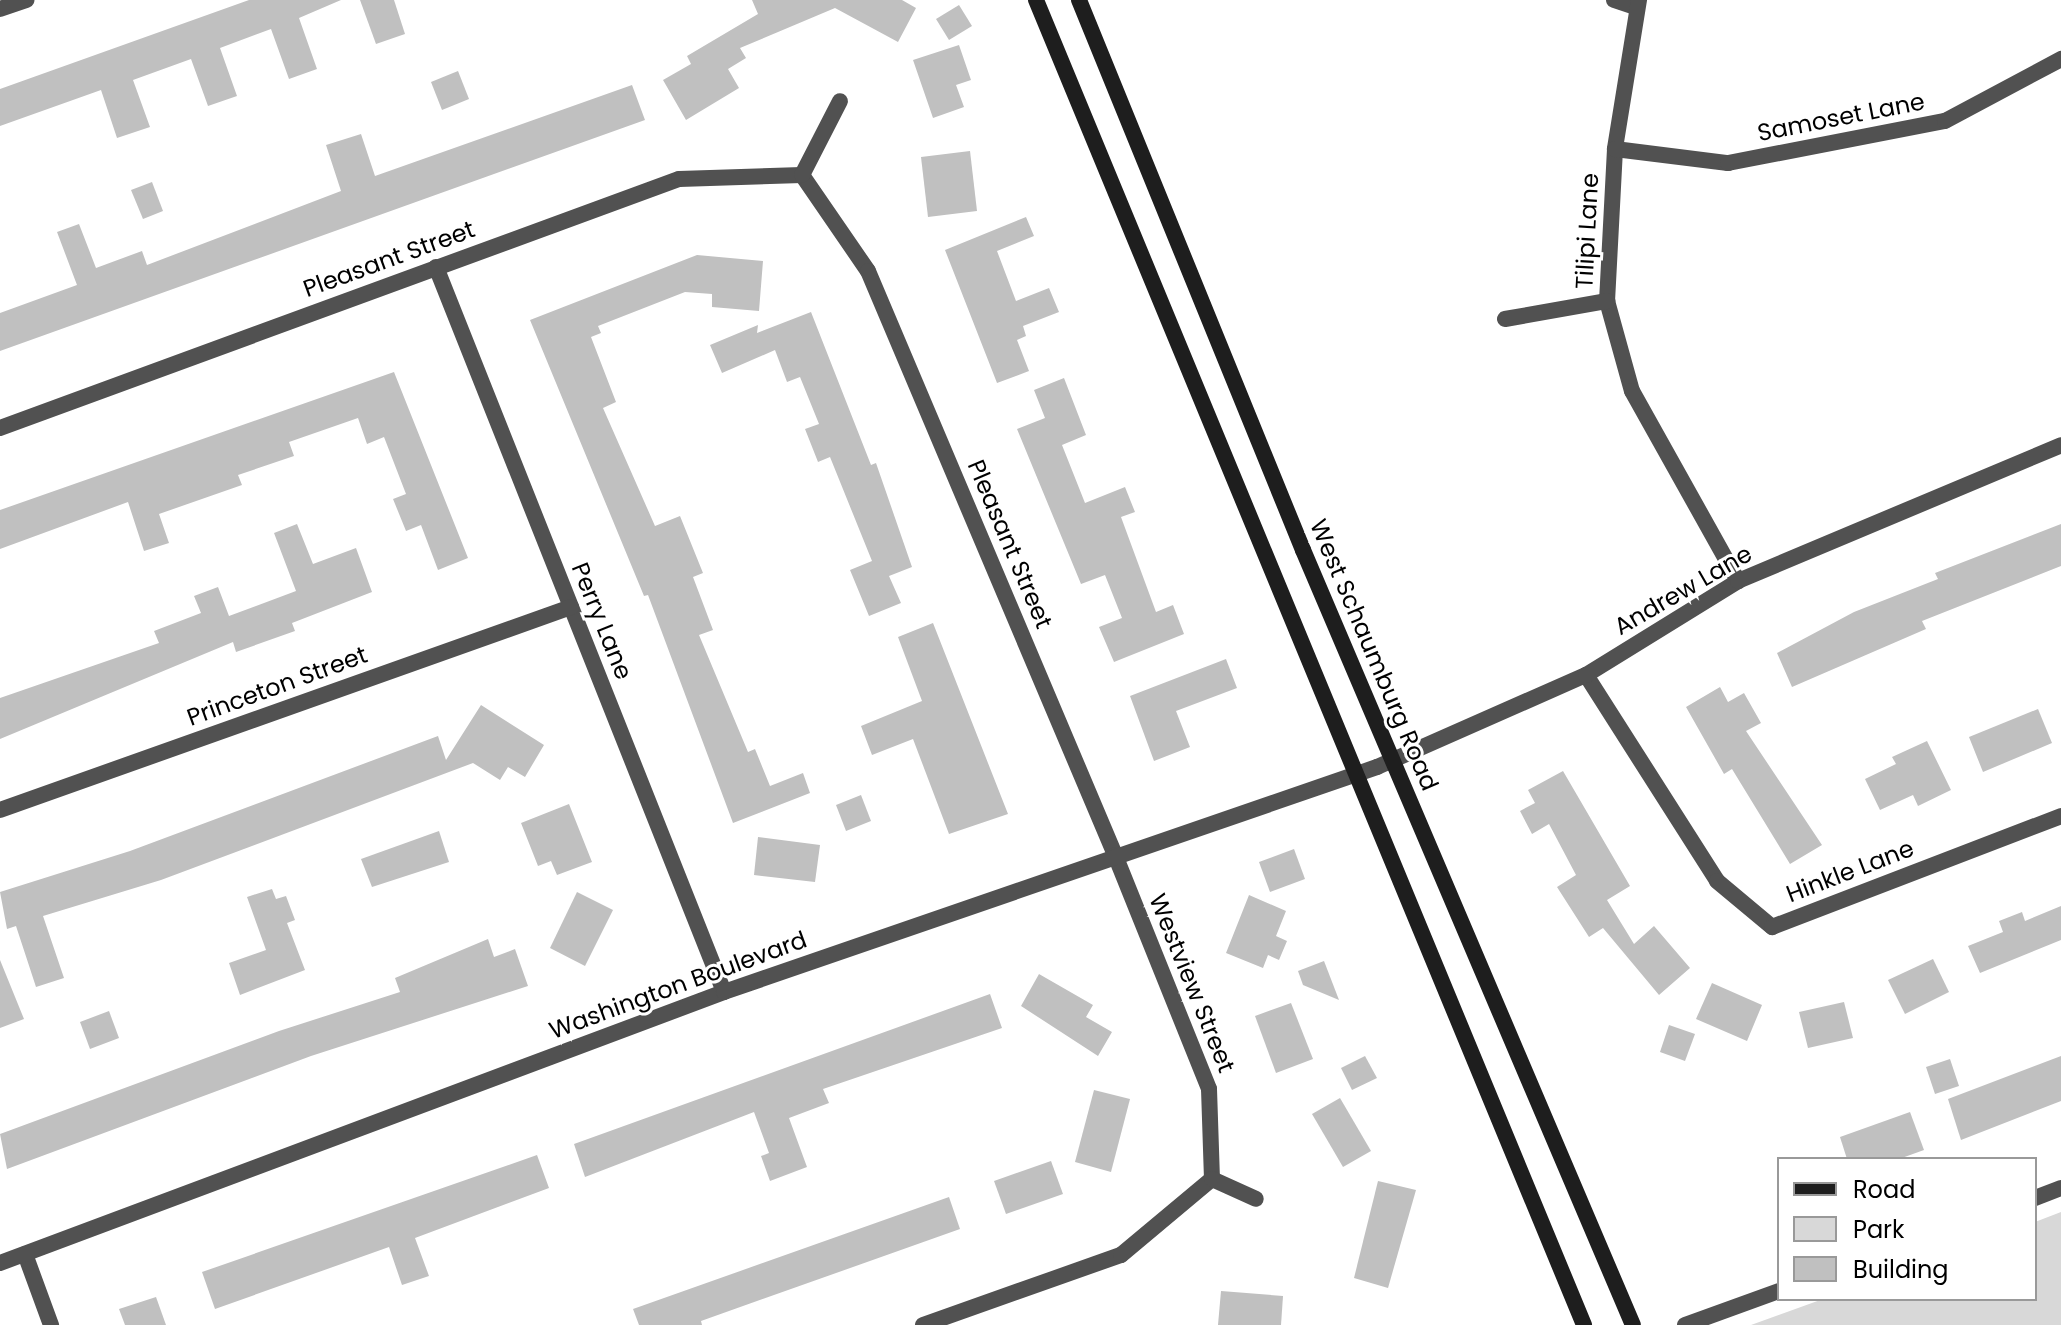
<!DOCTYPE html>
<html>
<head>
<meta charset="utf-8">
<style>
  body { margin:0 }
  #map { position:relative; width:2061px; height:1325px; overflow:hidden; background:#fff; font-family:Poppins,sans-serif }
  div>[style] { position:absolute }
  .green>* { inset:0; background:#d8d8d8 }
  .building>* { inset:0; background:#c0c0c0 }
  .minor>* { height:16px; margin:-8px; padding:0 8px; transform-origin:8px; border-radius:8px; background:#515151 }
  .tertiary>* { height:16px; margin:-8px; padding:0 8px; transform-origin:8px; border-radius:8px; background:#515151 }
  .secondary>* { height:16px; margin:-8px; padding:0 8px; transform-origin:8px; border-radius:8px; background:#1e1e1e }
  span { translate:-50% -50%; white-space:nowrap; text-align:center; line-height:1.15; -webkit-text-stroke:6px #fff; paint-order:stroke }
  .street-label { font-size:24px; color:#000 }
  .legend { position:absolute; left:1777px; top:1157px; width:260px; height:144px; box-sizing:border-box; background:#fff; border:2px solid #999; margin:0; padding:10px 14px; list-style:none; font-size:24px; color:#000 }
  .legend li { display:flex; align-items:center; gap:16px; height:40px }
  .legend b { width:40px; border:2px solid #999 }
</style>
</head>
<body>
<div id="map">
  <div class="green">
    <i style="clip-path:polygon(2061px 1212px,2061px 1325px,1751px 1325px,1823px 1299px,2035px 1299px,2035px 1222px)"></i>
  </div>
  <div class="building">
    <i style="clip-path:polygon(249px 0,341px 0,299px 18px,317px 69px,289px 79px,271px 29px,220px 48px,237px 96px,208px 106px,191px 59px,133px 80px,150px 127px,117px 138px,101px 90px,0 126px,0 89px)"></i>
    <i style="clip-path:polygon(360px 0,394px 0,405px 34px,376px 44px)"></i>
    <i style="clip-path:polygon(752px 0,902px 0,916px 8px,898px 42px,835px 8px,740px 48px,746px 58px,728px 69px,739px 88px,686px 120px,663px 80px,691px 64px,687px 56px,758px 14px)"></i>
    <i style="clip-path:polygon(959px 5px,972px 26px,949px 40px,936px 19px)"></i>
    <i style="clip-path:polygon(959px 45px,971px 80px,956px 85px,964px 107px,933px 118px,913px 60px)"></i>
    <i style="clip-path:polygon(458px 71px,469px 99px,442px 110px,431px 82px)"></i>
    <i style="clip-path:polygon(632px 85px,645px 120px,0 351px,0 313px,77px 285px,57px 232px,79px 224px,96px 268px,142px 251px,147px 265px,341px 191px,326px 145px,361px 134px,375px 176px)"></i>
    <i style="clip-path:polygon(970px 151px,977px 211px,928px 217px,921px 157px)"></i>
    <i style="clip-path:polygon(152px 182px,163px 211px,143px 219px,131px 190px)"></i>
    <i style="clip-path:polygon(1026px 217px,1034px 236px,997px 251px,1016px 301px,1049px 288px,1059px 312px,1023px 326px,1026px 336px,1017px 340px,1029px 371px,997px 383px,945px 250px)"></i>
    <i style="clip-path:polygon(697px 255px,763px 261px,759px 311px,712px 307px,712px 294px,685px 292px,598px 326px,601px 333px,591px 337px,616px 402px,603px 408px,655px 526px,680px 516px,703px 573px,693px 577px,713px 630px,699px 635px,748px 752px,755px 749px,770px 786px,803px 773px,810px 793px,733px 823px,648px 595px,644px 596px,530px 320px)"></i>
    <i style="clip-path:polygon(811px 312px,871px 465px,876px 463px,912px 567px,889px 576px,901px 603px,869px 616px,850px 570px,872px 561px,830px 457px,818px 462px,805px 429px,819px 424px,800px 377px,787px 382px,775px 350px,722px 373px,710px 345px,758px 325px,757px 333px)"></i>
    <i style="clip-path:polygon(394px 372px,468px 558px,438px 570px,421px 525px,406px 531px,393px 499px,406px 494px,384px 437px,367px 444px,358px 418px,289px 442px,294px 456px,238px 475px,242px 485px,159px 514px,169px 543px,144px 551px,128px 502px,0 549px,0 510px)"></i>
    <i style="clip-path:polygon(1064px 378px,1086px 435px,1062px 445px,1085px 503px,1125px 487px,1135px 512px,1121px 517px,1156px 612px,1173px 605px,1184px 634px,1114px 662px,1099px 627px,1122px 618px,1105px 575px,1081px 584px,1017px 429px,1045px 418px,1034px 390px)"></i>
    <i style="clip-path:polygon(297px 524px,313px 564px,356px 548px,372px 592px,292px 623px,295px 631px,236px 652px,233px 642px,0 739px,0 698px,159px 643px,154px 631px,201px 613px,194px 596px,218px 587px,229px 616px,296px 591px,274px 533px)"></i>
    <i style="clip-path:polygon(2061px 524px,2061px 566px,1922px 621px,1926px 629px,1792px 687px,1777px 653px,1854px 612px,1938px 579px,1935px 573px)"></i>
    <i style="clip-path:polygon(933px 623px,1008px 814px,949px 834px,913px 739px,872px 755px,861px 726px,922px 701px,898px 637px)"></i>
    <i style="clip-path:polygon(1226px 659px,1237px 688px,1176px 711px,1190px 747px,1154px 761px,1130px 696px)"></i>
    <i style="clip-path:polygon(1720px 687px,1728px 702px,1744px 693px,1761px 723px,1746px 731px,1822px 845px,1790px 864px,1732px 769px,1724px 774px,1686px 707px)"></i>
    <i style="clip-path:polygon(481px 705px,544px 745px,525px 777px,508px 767px,500px 780px,473px 763px,161px 880px,43px 916px,64px 978px,36px 987px,16px 926px,7px 929px,0 892px,130px 851px,438px 736px,446px 760px)"></i>
    <i style="clip-path:polygon(2038px 709px,2052px 743px,1983px 772px,1969px 737px)"></i>
    <i style="clip-path:polygon(1927px 741px,1951px 790px,1918px 806px,1913px 795px,1880px 810px,1865px 779px,1896px 764px,1892px 757px)"></i>
    <i style="clip-path:polygon(1563px 771px,1630px 886px,1607px 900px,1634px 944px,1654px 926px,1690px 968px,1659px 995px,1603px 928px,1589px 937px,1557px 887px,1576px 875px,1549px 824px,1532px 834px,1520px 811px,1535px 803px,1528px 790px)"></i>
    <i style="clip-path:polygon(861px 795px,871px 821px,846px 831px,836px 805px)"></i>
    <i style="clip-path:polygon(569px 804px,592px 862px,557px 875px,551px 861px,538px 866px,521px 823px)"></i>
    <i style="clip-path:polygon(439px 831px,449px 862px,372px 887px,361px 859px)"></i>
    <i style="clip-path:polygon(758px 837px,820px 845px,815px 882px,754px 875px)"></i>
    <i style="clip-path:polygon(1294px 849px,1305px 879px,1270px 892px,1259px 862px)"></i>
    <i style="clip-path:polygon(272px 889px,276px 899px,286px 896px,295px 920px,287px 923px,305px 970px,240px 995px,229px 963px,266px 950px,247px 897px)"></i>
    <i style="clip-path:polygon(577px 892px,613px 910px,585px 966px,550px 948px)"></i>
    <i style="clip-path:polygon(1249px 895px,1286px 911px,1276px 936px,1287px 941px,1279px 960px,1268px 955px,1263px 968px,1226px 953px)"></i>
    <i style="clip-path:polygon(2061px 906px,2061px 940px,1980px 973px,1968px 946px,2003px 932px,1999px 921px,2022px 912px,2025px 921px)"></i>
    <i style="clip-path:polygon(488px 939px,494px 957px,515px 949px,528px 986px,311px 1056px,7px 1169px,0 1134px,279px 1031px,400px 992px,395px 978px)"></i>
    <i style="clip-path:polygon(1933px 959px,1949px 992px,1905px 1014px,1888px 980px)"></i>
    <i style="clip-path:polygon(0 960px,24px 1019px,0 1028px)"></i>
    <i style="clip-path:polygon(1324px 961px,1339px 1000px,1303px 985px,1298px 971px)"></i>
    <i style="clip-path:polygon(1039px 974px,1093px 1005px,1086px 1017px,1112px 1032px,1098px 1056px,1021px 1006px)"></i>
    <i style="clip-path:polygon(1712px 983px,1762px 1005px,1747px 1041px,1696px 1019px)"></i>
    <i style="clip-path:polygon(990px 994px,1002px 1028px,823px 1089px,829px 1103px,789px 1118px,807px 1167px,770px 1181px,761px 1156px,769px 1153px,754px 1112px,585px 1177px,574px 1144px)"></i>
    <i style="clip-path:polygon(1844px 1002px,1853px 1038px,1808px 1048px,1799px 1012px)"></i>
    <i style="clip-path:polygon(1291px 1003px,1313px 1059px,1276px 1073px,1255px 1016px)"></i>
    <i style="clip-path:polygon(109px 1011px,119px 1038px,90px 1049px,80px 1022px)"></i>
    <i style="clip-path:polygon(1669px 1025px,1695px 1034px,1685px 1061px,1660px 1052px)"></i>
    <i style="clip-path:polygon(1365px 1056px,1377px 1078px,1352px 1090px,1341px 1068px)"></i>
    <i style="clip-path:polygon(2061px 1056px,2061px 1101px,1961px 1140px,1948px 1099px)"></i>
    <i style="clip-path:polygon(1950px 1059px,1959px 1086px,1935px 1094px,1926px 1067px)"></i>
    <i style="clip-path:polygon(1094px 1090px,1130px 1099px,1111px 1172px,1075px 1162px)"></i>
    <i style="clip-path:polygon(1340px 1098px,1371px 1151px,1343px 1167px,1312px 1114px)"></i>
    <i style="clip-path:polygon(1910px 1112px,1924px 1150px,1899px 1159px,1847px 1159px,1840px 1137px)"></i>
    <i style="clip-path:polygon(537px 1155px,549px 1188px,415px 1238px,429px 1276px,402px 1285px,389px 1247px,215px 1309px,202px 1272px)"></i>
    <i style="clip-path:polygon(1051px 1161px,1063px 1194px,1006px 1214px,994px 1181px)"></i>
    <i style="clip-path:polygon(1378px 1181px,1416px 1190px,1388px 1288px,1354px 1278px)"></i>
    <i style="clip-path:polygon(949px 1197px,960px 1229px,701px 1321px,702px 1325px,639px 1325px,633px 1309px)"></i>
    <i style="clip-path:polygon(1221px 1291px,1283px 1296px,1281px 1325px,1218px 1325px)"></i>
    <i style="clip-path:polygon(156px 1297px,166px 1325px,125px 1325px,119px 1309px)"></i>
  </div>
  <div class="minor">
    <i style="left:1614px;top:0;width:22px;rotate:18deg"></i>
    <i style="left:1639px;top:0;width:151px;rotate:99.2deg"></i>
    <i style="left:1615px;top:149px;width:152px;rotate:93deg"></i>
    <i style="left:1607px;top:301px;width:93px;rotate:74.5deg"></i>
    <i style="left:1632px;top:391px;width:218px;rotate:60.8deg"></i>
    <i style="left:0;top:9px;width:28px;rotate:-19deg"></i>
    <i style="left:1615px;top:149px;width:114px;rotate:7.1deg"></i>
    <i style="left:1728px;top:163px;width:221px;rotate:-11deg"></i>
    <i style="left:1945px;top:121px;width:132px;rotate:-28.1deg"></i>
    <i style="left:802px;top:175px;width:116px;rotate:55.5deg"></i>
    <i style="left:868px;top:271px;width:634px;rotate:67.07deg"></i>
    <i style="left:1115px;top:855px;width:252px;rotate:68.1deg"></i>
    <i style="left:1209px;top:1089px;width:90px;rotate:88.1deg"></i>
    <i style="left:436px;top:267px;width:780px;rotate:68.33deg"></i>
    <i style="left:1505px;top:319px;width:104px;rotate:-10deg"></i>
    <i style="left:0;top:428px;width:723px;rotate:-20.14deg"></i>
    <i style="left:679px;top:179px;width:123px;rotate:-1.9deg"></i>
    <i style="left:802px;top:175px;width:83px;rotate:-62.8deg"></i>
    <i style="left:1586px;top:675px;width:244px;rotate:57.5deg"></i>
    <i style="left:1717px;top:881px;width:72px;rotate:39.9deg"></i>
    <i style="left:1772px;top:927px;width:310px;rotate:-21deg"></i>
    <i style="left:0;top:810px;width:606px;rotate:-19.57deg"></i>
    <i style="left:25px;top:1254px;width:76px;rotate:69.9deg"></i>
    <i style="left:0;top:1263px;width:773px;rotate:-20.52deg"></i>
    <i style="left:724px;top:992px;width:691px;rotate:-19.01deg"></i>
    <i style="left:1377px;top:767px;width:228px;rotate:-23.8deg"></i>
    <i style="left:1586px;top:675px;width:179px;rotate:-31.7deg"></i>
    <i style="left:1738px;top:581px;width:350px;rotate:-22.8deg"></i>
    <i style="left:923px;top:1325px;width:210px;rotate:-19.5deg"></i>
    <i style="left:1121px;top:1255px;width:119px;rotate:-39.9deg"></i>
    <i style="left:1212px;top:1179px;width:48px;rotate:24.4deg"></i>
  </div>
  <div class="tertiary">
    <i style="left:2035px;top:1198px;width:28px;rotate:-21deg"></i>
    <i style="left:1685px;top:1325px;width:100px;rotate:-19.9deg"></i>
  </div>
  <div class="secondary">
    <i style="left:1036px;top:0;width:1434px;rotate:67.53deg"></i>
    <i style="left:1079px;top:0;width:594px;rotate:67.84deg"></i>
    <i style="left:1303px;top:550px;width:842px;rotate:66.94deg"></i>
  </div>
  <div class="street-label">
    <span style="left:1841px;top:117px;rotate:-11deg">Samoset Lane</span>
    <span style="left:1587px;top:231px;rotate:-87deg">Tilipi Lane</span>
    <span style="left:389px;top:259px;rotate:-20deg">Pleasant Street</span>
    <span style="left:1010px;top:544px;rotate:67deg">Pleasant Street</span>
    <span style="left:1683px;top:590px;rotate:-30deg">Andrew Lane</span>
    <span style="left:602px;top:621px;rotate:68deg">Perry Lane</span>
    <span style="left:1374px;top:655px;rotate:67deg">West Schaumburg Road</span>
    <span style="left:277px;top:686px;rotate:-20deg">Princeton Street</span>
    <span style="left:1850px;top:871px;rotate:-21deg">Hinkle Lane</span>
    <span style="left:1192px;top:983px;rotate:68deg">Westview Street</span>
    <span style="left:678px;top:985px;rotate:-20deg">Washington Boulevard</span>
  </div>
  <ul class="legend">
  <li><b style="height:10px;background:#1e1e1e"></b>Road</li>
  <li><b style="height:22px;background:#d8d8d8"></b>Park</li>
  <li><b style="height:22px;background:#c0c0c0"></b>Building</li>
  </ul>
</div>
</body>
</html>
